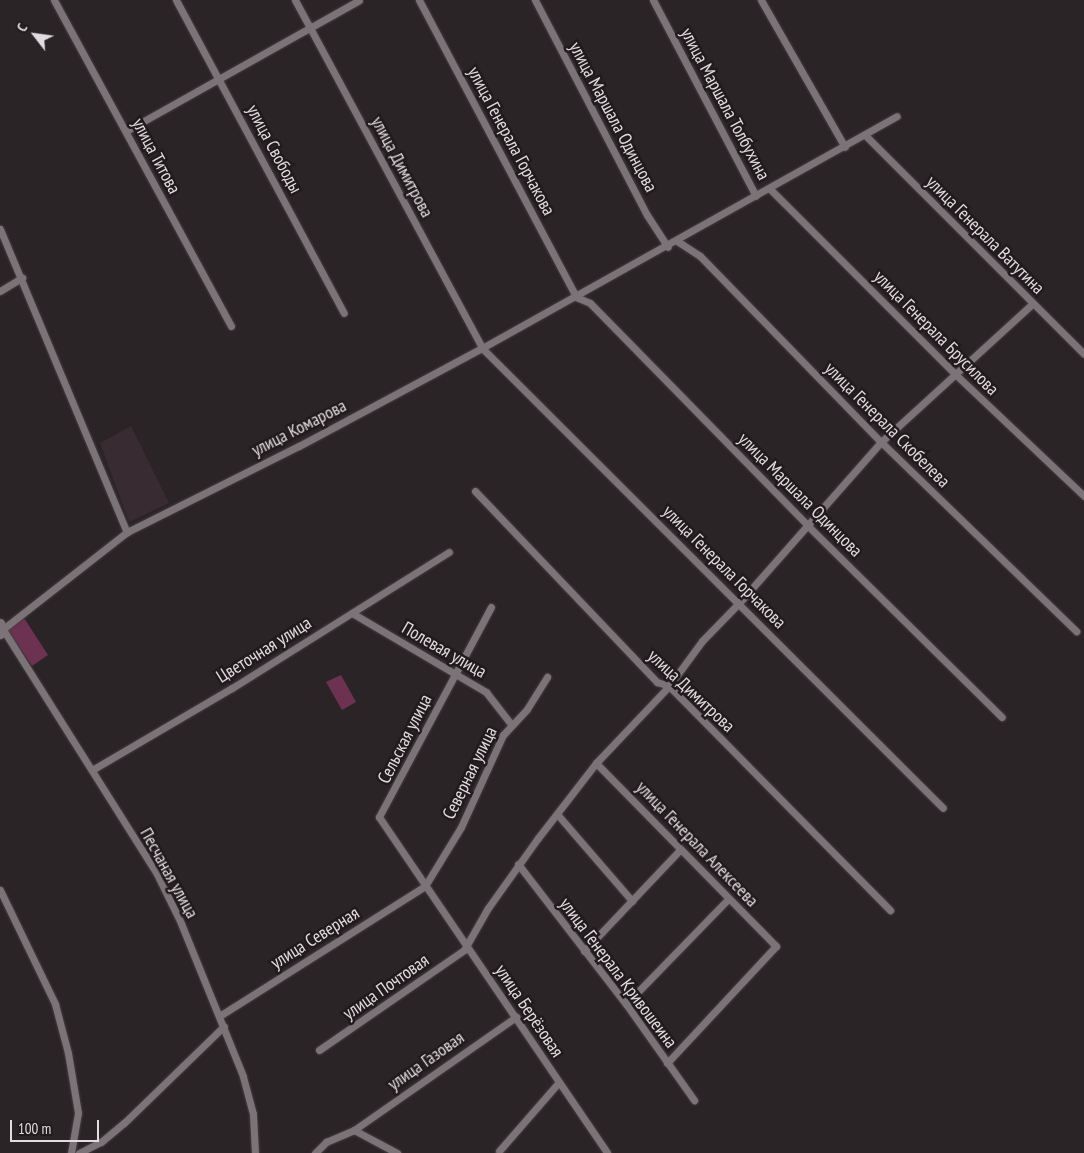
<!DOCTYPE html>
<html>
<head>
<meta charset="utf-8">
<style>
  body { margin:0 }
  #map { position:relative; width:1084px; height:1153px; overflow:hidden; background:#2b2427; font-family:"PT Sans Narrow",sans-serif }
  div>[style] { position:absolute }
  .built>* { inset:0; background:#382b31 }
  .green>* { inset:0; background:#6d3252 }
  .roads { filter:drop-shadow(0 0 1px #453f42) drop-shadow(0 0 1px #453f42) }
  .minor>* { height:7px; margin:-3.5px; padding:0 3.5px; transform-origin:3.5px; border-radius:3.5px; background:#7b7377 }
  .tertiary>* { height:9px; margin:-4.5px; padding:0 4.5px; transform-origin:4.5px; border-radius:4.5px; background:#7b7377 }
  span { translate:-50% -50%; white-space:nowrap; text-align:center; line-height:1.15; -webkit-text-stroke:5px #211b1e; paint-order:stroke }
  .street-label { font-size:18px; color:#e1dcdf }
  .north { position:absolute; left:10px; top:10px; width:50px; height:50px; -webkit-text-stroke:4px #211b1e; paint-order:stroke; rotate:300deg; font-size:14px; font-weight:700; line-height:20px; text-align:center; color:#e1dcdf }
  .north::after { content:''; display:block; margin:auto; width:18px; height:22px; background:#e1dcdf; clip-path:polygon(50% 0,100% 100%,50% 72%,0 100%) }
  .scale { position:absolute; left:10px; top:1120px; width:89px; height:22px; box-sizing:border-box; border:2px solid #e1dcdf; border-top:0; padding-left:6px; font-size:15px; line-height:18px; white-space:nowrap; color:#e1dcdf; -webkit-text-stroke:4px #211b1e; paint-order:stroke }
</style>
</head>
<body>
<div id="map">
  <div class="built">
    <i style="clip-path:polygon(131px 426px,169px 503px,129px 522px,100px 443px)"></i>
  </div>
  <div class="green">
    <i style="clip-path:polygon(24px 618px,48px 655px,32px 666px,7px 629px)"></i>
    <i style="clip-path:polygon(341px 675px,356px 702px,342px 710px,326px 682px)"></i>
  </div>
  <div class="roads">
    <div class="minor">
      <i style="left:54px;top:0;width:371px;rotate:61.5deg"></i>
      <i style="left:176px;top:0;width:355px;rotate:61.8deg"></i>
      <i style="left:295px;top:0;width:395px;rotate:61.7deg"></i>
      <i style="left:482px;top:348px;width:651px;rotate:44.94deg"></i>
      <i style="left:419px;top:0;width:336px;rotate:62.1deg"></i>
      <i style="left:576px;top:297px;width:15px;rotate:23deg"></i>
      <i style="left:590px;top:303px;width:312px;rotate:45.6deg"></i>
      <i style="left:808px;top:526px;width:272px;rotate:44.6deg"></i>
      <i style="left:535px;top:0;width:242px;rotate:62.5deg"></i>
      <i style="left:647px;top:215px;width:38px;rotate:57deg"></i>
      <i style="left:653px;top:0;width:221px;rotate:62.3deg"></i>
      <i style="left:761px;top:0;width:169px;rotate:60.3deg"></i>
      <i style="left:126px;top:131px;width:267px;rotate:-29.3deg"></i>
      <i style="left:866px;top:136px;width:308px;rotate:45deg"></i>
      <i style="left:770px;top:189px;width:260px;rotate:45deg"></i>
      <i style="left:954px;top:373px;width:179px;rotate:43.4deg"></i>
      <i style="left:0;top:229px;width:329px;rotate:67.3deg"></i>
      <i style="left:677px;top:241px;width:27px;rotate:33deg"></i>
      <i style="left:700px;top:256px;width:260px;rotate:45.8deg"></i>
      <i style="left:881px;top:442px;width:272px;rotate:44.1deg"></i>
      <i style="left:0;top:291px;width:26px;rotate:-31deg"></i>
      <i style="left:475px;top:491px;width:264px;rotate:46.4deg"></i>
      <i style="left:657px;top:682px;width:13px;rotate:18deg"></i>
      <i style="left:669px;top:686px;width:315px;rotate:45.4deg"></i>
      <i style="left:491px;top:607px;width:238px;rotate:118.1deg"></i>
      <i style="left:379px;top:817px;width:406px;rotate:55.8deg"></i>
      <i style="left:352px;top:613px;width:156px;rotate:30.5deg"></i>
      <i style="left:486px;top:692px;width:41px;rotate:52deg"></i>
      <i style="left:596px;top:763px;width:257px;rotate:45.5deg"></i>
      <i style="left:776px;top:946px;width:160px;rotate:133deg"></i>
      <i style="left:92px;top:770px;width:162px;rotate:-30.4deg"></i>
      <i style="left:232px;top:688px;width:256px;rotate:-32.1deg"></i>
      <i style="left:557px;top:814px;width:115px;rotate:49.2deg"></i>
      <i style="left:518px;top:864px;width:177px;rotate:52.4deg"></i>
      <i style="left:626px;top:1004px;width:118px;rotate:54.7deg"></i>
      <i style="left:0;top:890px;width:127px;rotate:64.2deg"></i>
      <i style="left:55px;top:1004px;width:51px;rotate:75.1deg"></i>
      <i style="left:68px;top:1053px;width:61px;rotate:80.5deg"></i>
      <i style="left:78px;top:1113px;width:41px;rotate:99.9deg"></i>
      <i style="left:584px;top:951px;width:139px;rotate:-46.5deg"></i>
      <i style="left:626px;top:1004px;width:146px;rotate:-45.8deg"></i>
      <i style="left:221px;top:1015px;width:241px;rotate:-32.3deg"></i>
      <i style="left:425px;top:886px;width:69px;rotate:-58.6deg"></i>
      <i style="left:461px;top:827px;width:101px;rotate:-65.5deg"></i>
      <i style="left:503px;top:735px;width:35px;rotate:-47deg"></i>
      <i style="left:527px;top:709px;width:38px;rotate:-58deg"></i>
      <i style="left:319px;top:1050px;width:176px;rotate:-34.6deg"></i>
      <i style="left:464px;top:950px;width:48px;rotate:-60.3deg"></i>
      <i style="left:488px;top:908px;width:86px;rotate:-54.5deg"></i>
      <i style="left:538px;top:838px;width:95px;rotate:-52.3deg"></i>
      <i style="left:596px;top:763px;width:106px;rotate:-46.5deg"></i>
      <i style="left:669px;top:686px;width:56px;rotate:-53.7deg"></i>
      <i style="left:702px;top:641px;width:53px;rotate:-45.8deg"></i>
      <i style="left:739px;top:603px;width:215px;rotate:-48.6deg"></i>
      <i style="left:881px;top:442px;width:205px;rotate:-42.4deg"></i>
      <i style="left:354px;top:1130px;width:49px;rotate:28.1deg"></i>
      <i style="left:499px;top:1151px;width:91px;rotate:-49deg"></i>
      <i style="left:79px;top:1153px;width:25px;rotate:-27deg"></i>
      <i style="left:101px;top:1142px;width:30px;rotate:-40deg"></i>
      <i style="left:124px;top:1123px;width:139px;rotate:-44.1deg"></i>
      <i style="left:255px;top:1153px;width:39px;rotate:-93deg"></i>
      <i style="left:253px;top:1114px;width:39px;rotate:-105deg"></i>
      <i style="left:243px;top:1076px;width:165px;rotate:-112.1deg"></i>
      <i style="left:181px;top:923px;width:55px;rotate:-116.1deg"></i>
      <i style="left:157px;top:874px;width:289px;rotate:-122.2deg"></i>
      <i style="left:3px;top:629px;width:157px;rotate:-38deg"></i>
      <i style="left:127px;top:532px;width:192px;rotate:-26.6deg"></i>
      <i style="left:299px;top:446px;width:208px;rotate:-28.2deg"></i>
      <i style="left:482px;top:348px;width:475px;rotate:-29.2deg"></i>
      <i style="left:315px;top:1153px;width:16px;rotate:-45deg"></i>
      <i style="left:326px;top:1142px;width:30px;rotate:-23deg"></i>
      <i style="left:354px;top:1130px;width:198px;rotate:-34.9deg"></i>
    </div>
    <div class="tertiary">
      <i style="left:0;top:623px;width:7px;rotate:63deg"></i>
      <i style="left:3px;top:629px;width:6px;rotate:121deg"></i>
    </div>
  </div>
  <div class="street-label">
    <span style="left:725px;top:104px;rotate:62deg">улица Маршала Толбухина</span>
    <span style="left:613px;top:117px;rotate:62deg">улица Маршала Одинцова</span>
    <span style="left:511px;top:141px;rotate:62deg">улица Генерала Горчакова</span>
    <span style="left:274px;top:149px;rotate:62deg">улица Свободы</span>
    <span style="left:156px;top:156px;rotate:62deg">улица Титова</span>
    <span style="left:402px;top:167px;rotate:62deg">улица Димитрова</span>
    <span style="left:985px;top:235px;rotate:45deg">улица Генерала Ватутина</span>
    <span style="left:936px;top:333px;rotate:45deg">улица Генерала Брусилова</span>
    <span style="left:887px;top:425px;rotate:45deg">улица Генерала Скобелева</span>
    <span style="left:299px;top:428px;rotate:-27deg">улица Комарова</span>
    <span style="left:800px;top:495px;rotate:45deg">улица Маршала Одинцова</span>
    <span style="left:724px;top:567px;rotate:45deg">улица Генерала Горчакова</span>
    <span style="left:264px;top:650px;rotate:-32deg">Цветочная улица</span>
    <span style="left:444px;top:650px;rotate:30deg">Полевая улица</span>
    <span style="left:691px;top:691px;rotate:43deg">улица Димитрова</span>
    <span style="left:405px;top:739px;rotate:-63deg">Сельская улица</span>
    <span style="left:470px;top:773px;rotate:-64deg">Северная улица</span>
    <span style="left:697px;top:844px;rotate:46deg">улица Генерала Алексеева</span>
    <span style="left:169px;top:873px;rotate:61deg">Песчаная улица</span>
    <span style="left:315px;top:938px;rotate:-32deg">улица Северная</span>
    <span style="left:618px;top:973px;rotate:53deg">улица Генерала Кривошеина</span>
    <span style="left:386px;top:987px;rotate:-35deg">улица Почтовая</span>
    <span style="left:529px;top:1011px;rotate:56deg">улица Берёзовая</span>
    <span style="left:426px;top:1061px;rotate:-35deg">улица Газовая</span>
  </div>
  <div class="north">С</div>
  <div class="scale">100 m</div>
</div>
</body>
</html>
